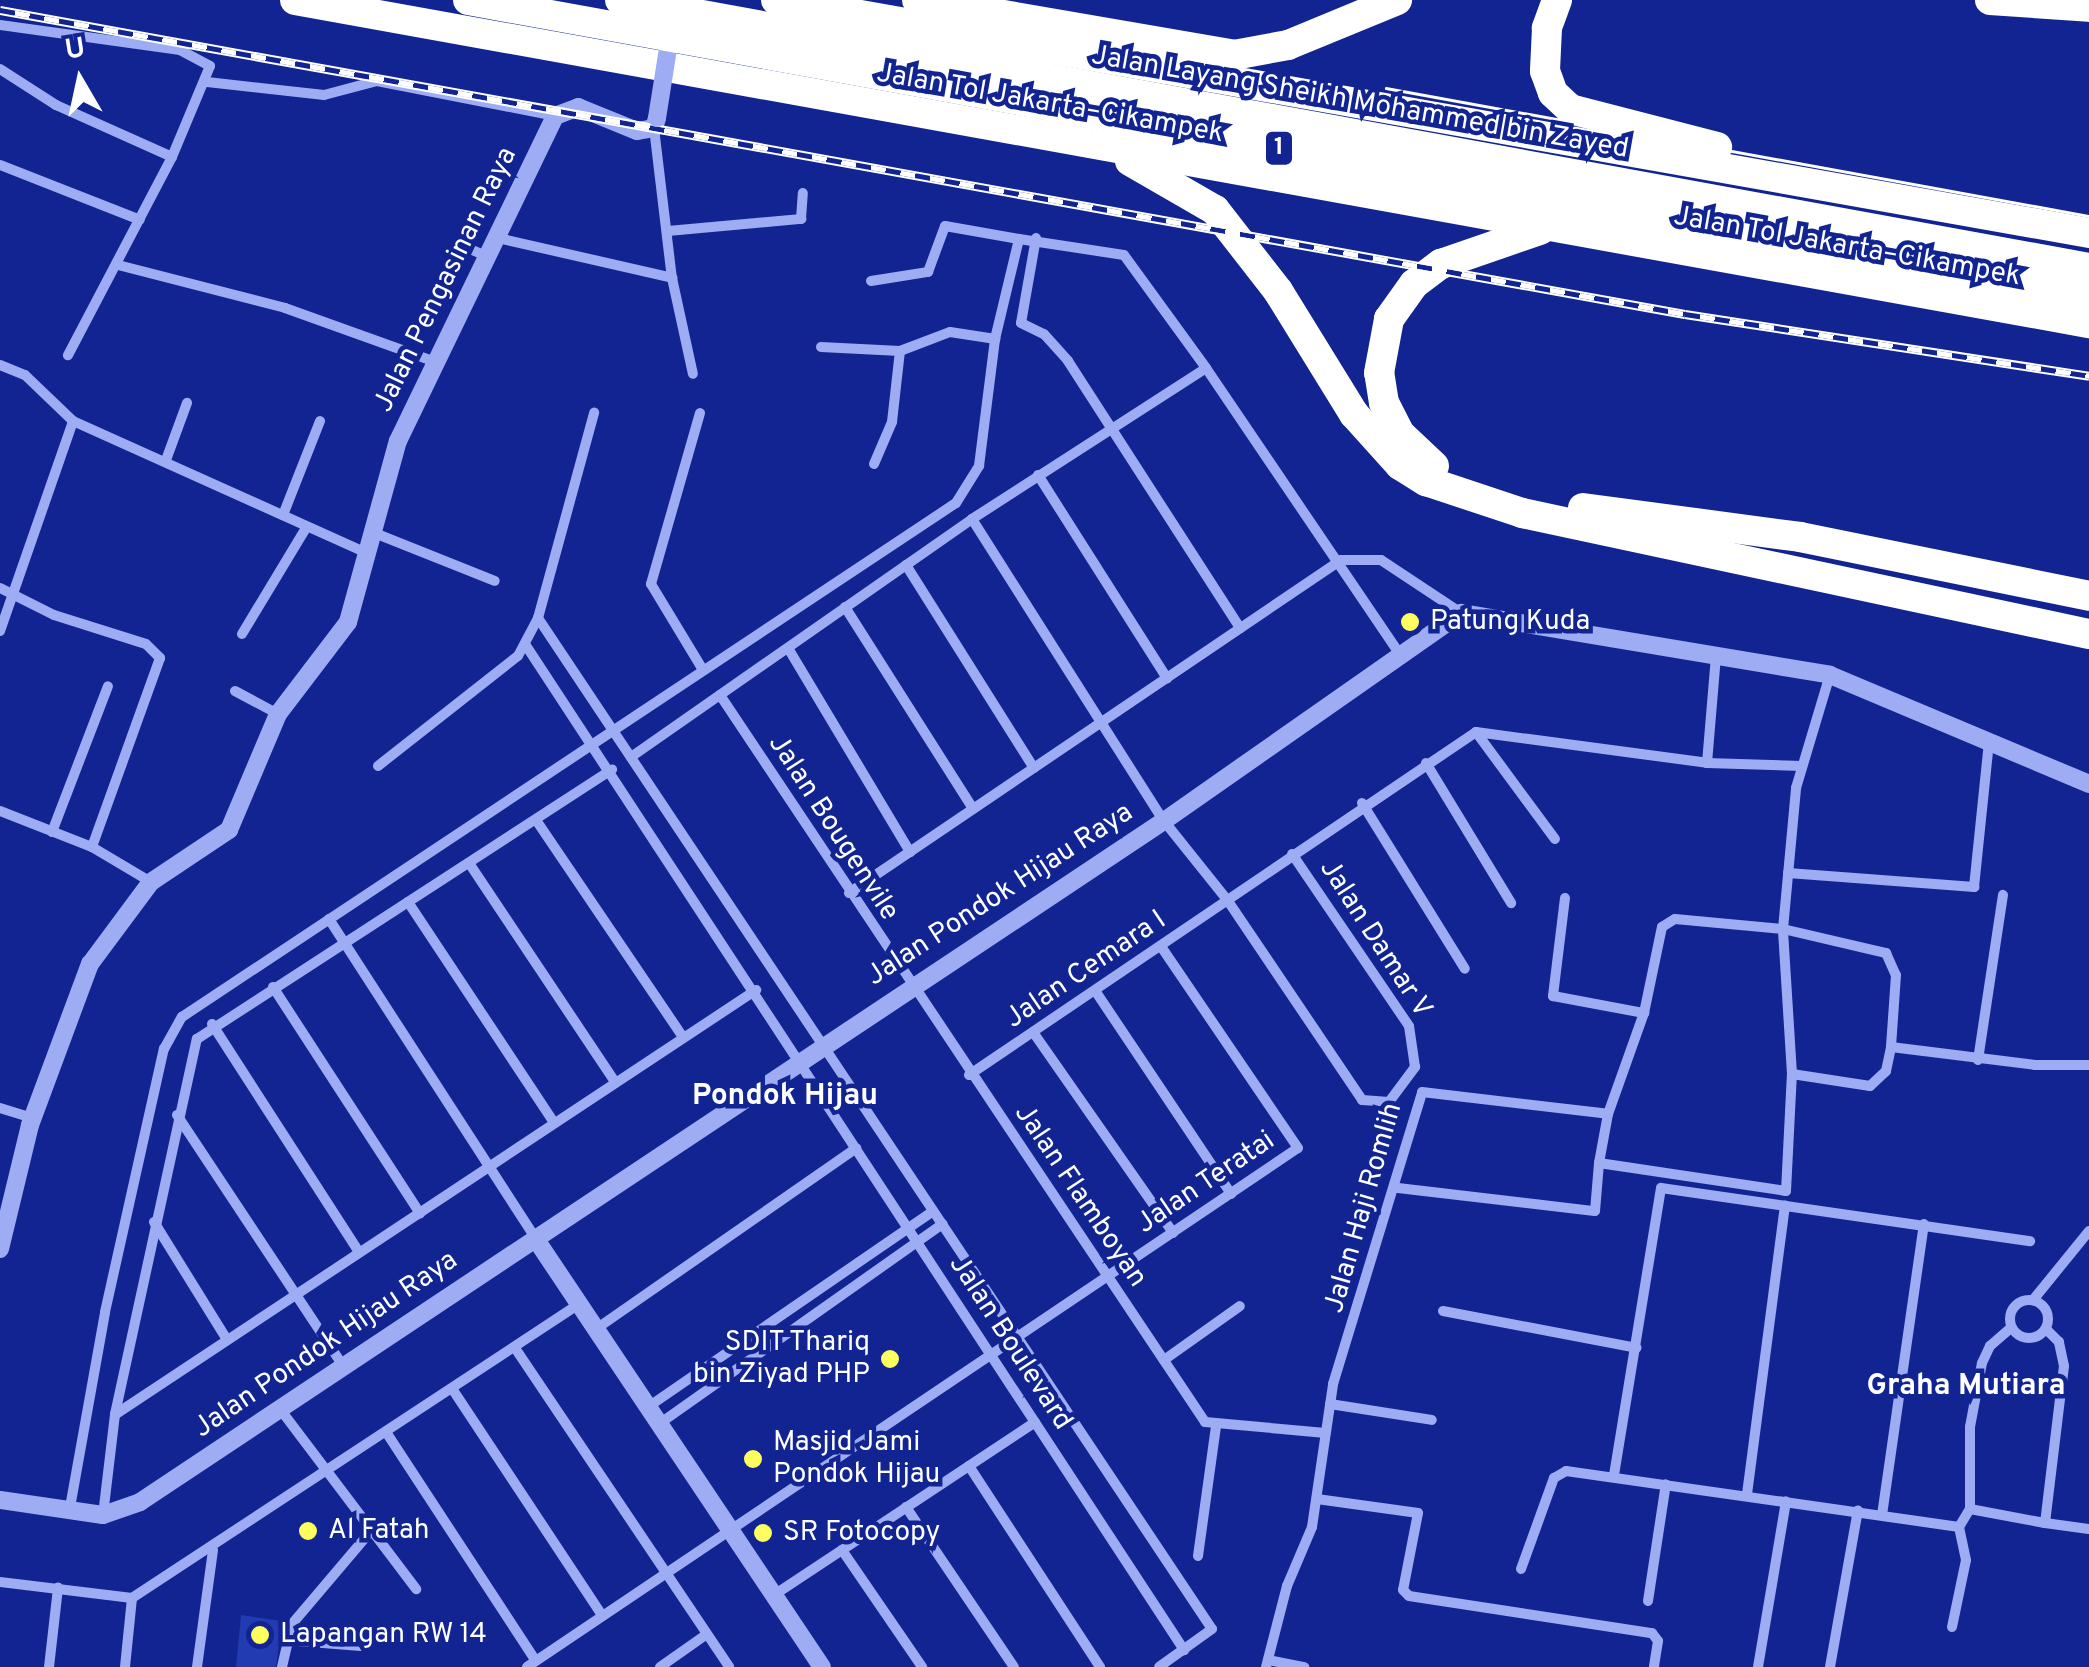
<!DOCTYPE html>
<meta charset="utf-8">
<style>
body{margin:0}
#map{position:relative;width:2089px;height:1667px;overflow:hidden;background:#112492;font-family:Overpass,sans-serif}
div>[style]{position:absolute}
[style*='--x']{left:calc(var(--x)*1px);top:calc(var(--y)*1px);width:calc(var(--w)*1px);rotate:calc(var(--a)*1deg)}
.green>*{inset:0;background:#223ab2}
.minor>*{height:10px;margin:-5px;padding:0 5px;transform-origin:5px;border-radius:5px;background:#9dacf3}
.minor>.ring{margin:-5px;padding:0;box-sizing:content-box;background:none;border:10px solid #9dacf3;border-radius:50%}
.tertiary>*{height:18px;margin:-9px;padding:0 9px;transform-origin:9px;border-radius:9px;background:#9dacf3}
.motorway>*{height:30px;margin:-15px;padding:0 15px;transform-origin:15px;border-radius:15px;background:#fff}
.tram>*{height:2.5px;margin:-1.25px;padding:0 1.25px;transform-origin:1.25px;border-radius:1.25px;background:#fff}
.rail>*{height:9px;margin-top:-4.5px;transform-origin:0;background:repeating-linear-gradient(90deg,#112492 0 15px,#fff 0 30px);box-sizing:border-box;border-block:2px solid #fff}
.tertiary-bridge>*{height:18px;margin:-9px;padding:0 9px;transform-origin:9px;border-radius:9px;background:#9dacf3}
.motorway-bridge>*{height:30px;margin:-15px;padding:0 15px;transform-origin:15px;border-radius:15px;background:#fff}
.dots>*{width:28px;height:28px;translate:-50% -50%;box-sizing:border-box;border:5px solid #112492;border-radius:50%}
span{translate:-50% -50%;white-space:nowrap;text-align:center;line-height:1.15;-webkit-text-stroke:9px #112492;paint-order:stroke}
.shield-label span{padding:2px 8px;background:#112492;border:2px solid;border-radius:8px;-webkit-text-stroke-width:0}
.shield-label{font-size:25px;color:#fff;font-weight:700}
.street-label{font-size:28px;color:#fff}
.poi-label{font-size:28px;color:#fff}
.left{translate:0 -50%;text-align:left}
.right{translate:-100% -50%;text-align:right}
.neighbourhood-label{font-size:30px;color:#fff;font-weight:700}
.north{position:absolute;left:30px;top:30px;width:100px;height:100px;-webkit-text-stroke:8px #112492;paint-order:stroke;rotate:351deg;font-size:28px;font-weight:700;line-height:40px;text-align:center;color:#fff}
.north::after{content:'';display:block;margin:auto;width:35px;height:45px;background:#fff;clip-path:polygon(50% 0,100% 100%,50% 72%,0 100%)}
</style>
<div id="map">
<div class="green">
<div style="clip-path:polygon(241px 1615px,282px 1621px,276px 1667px,236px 1667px)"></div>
</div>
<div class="minor">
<div style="--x:0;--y:25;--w:182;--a:7.9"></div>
<div style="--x:180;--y:50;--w:34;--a:28"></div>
<div style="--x:210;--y:66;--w:99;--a:112.7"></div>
<div style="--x:172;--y:157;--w:224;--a:117.7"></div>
<div style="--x:0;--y:69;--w:67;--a:32.7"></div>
<div style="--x:56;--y:105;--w:127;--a:24.1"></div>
<div style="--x:207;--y:82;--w:118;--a:6.3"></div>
<div style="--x:324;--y:95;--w:55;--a:-14.8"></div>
<div style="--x:377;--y:81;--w:181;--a:11.1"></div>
<div style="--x:654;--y:128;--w:151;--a:83.2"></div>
<div style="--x:672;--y:278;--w:98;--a:77.7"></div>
<div style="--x:0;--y:165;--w:150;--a:21.4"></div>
<div style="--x:668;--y:231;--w:134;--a:-5.2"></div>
<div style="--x:801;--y:219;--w:26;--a:-86"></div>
<div style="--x:498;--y:238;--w:179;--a:12.9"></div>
<div style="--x:1036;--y:238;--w:86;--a:100"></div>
<div style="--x:1021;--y:323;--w:25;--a:26"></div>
<div style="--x:1044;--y:334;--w:36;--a:48"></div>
<div style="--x:1068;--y:361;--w:318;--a:57.2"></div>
<div style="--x:459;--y:244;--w:30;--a:24"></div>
<div style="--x:118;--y:265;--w:172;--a:14.4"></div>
<div style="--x:285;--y:308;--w:157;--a:19.7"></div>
<div style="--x:871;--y:281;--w:58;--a:-9"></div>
<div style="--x:928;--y:272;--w:49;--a:-69.7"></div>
<div style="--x:945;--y:226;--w:75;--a:10"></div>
<div style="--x:821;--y:347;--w:79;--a:2.9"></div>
<div style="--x:900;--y:351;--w:53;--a:-20.8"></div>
<div style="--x:950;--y:332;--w:46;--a:8.8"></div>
<div style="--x:0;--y:365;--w:27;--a:22"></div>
<div style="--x:25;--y:375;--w:66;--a:43.8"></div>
<div style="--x:73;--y:421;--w:322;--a:24.2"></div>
<div style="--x:700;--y:413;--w:178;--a:106"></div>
<div style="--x:651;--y:584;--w:100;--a:58.8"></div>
<div style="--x:166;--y:460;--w:61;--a:-69.8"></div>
<div style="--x:874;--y:464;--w:46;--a:-66.8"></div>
<div style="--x:892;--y:422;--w:71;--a:-83.6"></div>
<div style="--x:1038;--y:475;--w:241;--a:57.6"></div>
<div style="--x:283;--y:515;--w:101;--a:-68.5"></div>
<div style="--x:972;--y:519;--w:358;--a:57.6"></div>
<div style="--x:1164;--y:821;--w:102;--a:51.3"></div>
<div style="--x:1228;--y:901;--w:240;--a:56"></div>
<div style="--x:1362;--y:1100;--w:27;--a:4"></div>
<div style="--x:1389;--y:1102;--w:44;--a:-53.4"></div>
<div style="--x:1415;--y:1067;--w:41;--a:-98.3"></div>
<div style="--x:1409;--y:1026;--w:208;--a:-124.2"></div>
<div style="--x:372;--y:532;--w:132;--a:21.7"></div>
<div style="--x:906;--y:565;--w:240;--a:57.8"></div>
<div style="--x:0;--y:588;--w:60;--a:26.6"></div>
<div style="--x:54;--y:615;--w:96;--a:17.5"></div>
<div style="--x:146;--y:644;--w:20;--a:45"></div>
<div style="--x:160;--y:658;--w:201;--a:109.8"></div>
<div style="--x:845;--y:607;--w:239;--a:57.6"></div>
<div style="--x:538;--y:618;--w:1215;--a:56.31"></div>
<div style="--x:1212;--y:1629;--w:65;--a:144.4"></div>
<div style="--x:0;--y:631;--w:222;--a:-70.8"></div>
<div style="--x:242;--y:634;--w:124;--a:-58.9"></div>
<div style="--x:525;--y:644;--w:1203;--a:56.77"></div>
<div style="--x:788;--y:648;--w:238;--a:59.1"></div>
<div style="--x:235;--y:691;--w:49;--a:28.1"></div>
<div style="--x:720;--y:695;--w:874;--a:56.29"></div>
<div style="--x:1205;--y:1422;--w:121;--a:5.2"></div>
<div style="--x:1476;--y:732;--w:133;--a:53.6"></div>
<div style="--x:631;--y:757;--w:416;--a:-34.9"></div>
<div style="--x:972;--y:519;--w:278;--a:-32.8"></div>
<div style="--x:1206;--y:368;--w:348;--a:55.9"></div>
<div style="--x:1426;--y:763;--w:164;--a:58.7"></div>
<div style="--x:1707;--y:763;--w:107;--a:-85.2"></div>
<div style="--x:378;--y:766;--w:178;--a:-38.2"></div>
<div style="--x:518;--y:656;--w:43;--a:-62.2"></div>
<div style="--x:538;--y:618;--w:213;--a:-74.7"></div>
<div style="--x:1362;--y:803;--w:195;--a:58.2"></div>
<div style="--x:0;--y:811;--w:99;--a:21.4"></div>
<div style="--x:92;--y:847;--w:69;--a:30.7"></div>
<div style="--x:536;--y:820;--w:262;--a:55.9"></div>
<div style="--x:52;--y:832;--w:156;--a:-69"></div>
<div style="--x:469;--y:863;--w:263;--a:56.3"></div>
<div style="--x:1788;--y:873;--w:187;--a:4.3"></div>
<div style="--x:1974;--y:887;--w:146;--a:-84.1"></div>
<div style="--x:849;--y:893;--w:594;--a:-34.09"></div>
<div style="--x:1341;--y:560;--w:40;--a:0"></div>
<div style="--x:1381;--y:560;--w:96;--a:33.5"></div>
<div style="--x:1565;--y:898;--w:99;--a:97"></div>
<div style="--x:1553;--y:996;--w:93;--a:10.6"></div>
<div style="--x:408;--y:902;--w:265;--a:56.5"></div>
<div style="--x:329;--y:919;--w:380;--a:57.1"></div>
<div style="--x:273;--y:987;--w:270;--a:57"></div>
<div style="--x:1096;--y:992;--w:243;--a:56.2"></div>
<div style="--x:212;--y:1024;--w:271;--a:57.2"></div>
<div style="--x:1033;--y:1032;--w:245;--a:55.1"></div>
<div style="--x:1978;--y:1060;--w:167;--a:-81.4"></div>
<div style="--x:1792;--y:1074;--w:79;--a:8.7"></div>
<div style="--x:1870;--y:1086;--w:22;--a:-43"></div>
<div style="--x:1886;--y:1071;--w:25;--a:-78"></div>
<div style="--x:1891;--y:1047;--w:145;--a:7.1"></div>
<div style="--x:2035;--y:1065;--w:54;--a:0"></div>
<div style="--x:969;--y:1075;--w:612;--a:-34.08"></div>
<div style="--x:1476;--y:732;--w:233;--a:7.6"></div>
<div style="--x:1707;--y:763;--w:95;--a:1.8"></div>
<div style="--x:0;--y:1108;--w:34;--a:17"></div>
<div style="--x:1608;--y:1114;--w:50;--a:100.4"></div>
<div style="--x:1599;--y:1163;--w:189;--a:8.5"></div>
<div style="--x:1786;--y:1191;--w:117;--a:-87.1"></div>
<div style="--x:1792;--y:1074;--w:145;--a:-93.6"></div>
<div style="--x:1783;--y:929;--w:106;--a:13.1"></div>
<div style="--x:1886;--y:953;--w:24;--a:66"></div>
<div style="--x:1896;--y:975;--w:72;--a:94"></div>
<div style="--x:177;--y:1115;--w:302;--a:56.5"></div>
<div style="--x:1398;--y:1188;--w:198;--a:6.7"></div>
<div style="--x:1595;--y:1211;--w:48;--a:-85.2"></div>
<div style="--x:154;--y:1222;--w:137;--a:58.2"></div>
<div class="ring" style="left:2010px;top:1300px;width:28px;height:28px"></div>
<div style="--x:2033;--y:1300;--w:89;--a:-50.9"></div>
<div style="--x:1443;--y:1311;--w:197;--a:10.8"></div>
<div style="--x:596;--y:1329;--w:317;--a:-34.8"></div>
<div style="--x:515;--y:1348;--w:384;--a:56.1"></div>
<div style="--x:1164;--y:1360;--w:93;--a:-35.4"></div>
<div style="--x:453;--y:1390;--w:270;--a:56.5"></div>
<div style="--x:1330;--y:1404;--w:103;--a:8.9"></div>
<div style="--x:648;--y:1407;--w:346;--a:-34.5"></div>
<div style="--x:280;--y:1409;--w:226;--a:52.9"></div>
<div style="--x:116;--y:1414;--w:768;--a:-33.52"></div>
<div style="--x:659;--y:1424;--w:347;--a:-35.2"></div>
<div style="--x:388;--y:1435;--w:270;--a:56.8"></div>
<div style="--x:969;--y:1466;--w:240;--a:56.9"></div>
<div style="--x:1614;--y:1475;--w:291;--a:-80.7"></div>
<div style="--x:1661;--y:1188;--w:373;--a:8.2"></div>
<div style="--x:1747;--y:1494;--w:291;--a:-82.5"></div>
<div style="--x:1317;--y:1499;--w:102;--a:7.9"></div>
<div style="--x:1418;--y:1513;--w:78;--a:101"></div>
<div style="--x:1403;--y:1590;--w:8;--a:45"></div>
<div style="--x:1409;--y:1596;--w:246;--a:8.7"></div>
<div style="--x:1652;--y:1633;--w:10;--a:53"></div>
<div style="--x:1658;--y:1641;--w:26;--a:99"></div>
<div style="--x:906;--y:1507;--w:193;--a:56"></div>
<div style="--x:1970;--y:1509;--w:76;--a:10.6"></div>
<div style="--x:2045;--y:1523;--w:158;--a:-83.1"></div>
<div style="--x:2064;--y:1366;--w:25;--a:-102"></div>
<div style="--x:2059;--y:1342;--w:18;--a:-135"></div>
<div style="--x:69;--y:1513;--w:204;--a:-79.8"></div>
<div style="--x:105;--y:1312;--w:270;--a:-77.4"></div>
<div style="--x:164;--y:1049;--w:37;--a:-61"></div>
<div style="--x:182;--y:1017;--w:929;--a:-33.59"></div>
<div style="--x:956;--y:503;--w:44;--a:-58.1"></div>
<div style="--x:979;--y:466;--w:128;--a:-82.8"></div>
<div style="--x:995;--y:339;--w:103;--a:-76.5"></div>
<div style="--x:1019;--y:239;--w:106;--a:8.7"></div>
<div style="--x:1124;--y:255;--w:140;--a:54"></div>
<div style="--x:103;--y:1515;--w:102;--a:-83.2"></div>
<div style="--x:115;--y:1414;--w:384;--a:-77.7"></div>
<div style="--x:197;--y:1039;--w:495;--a:-33"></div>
<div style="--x:1882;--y:1515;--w:294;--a:-81.8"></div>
<div style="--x:2045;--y:1523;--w:44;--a:7.8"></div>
<div style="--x:842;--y:1550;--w:142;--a:55.6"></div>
<div style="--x:1198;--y:1556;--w:130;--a:-82.1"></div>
<div style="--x:1521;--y:1569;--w:97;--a:-70.1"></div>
<div style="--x:1554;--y:1478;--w:14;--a:-30"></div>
<div style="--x:1566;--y:1471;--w:397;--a:8.1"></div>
<div style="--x:1959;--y:1527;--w:21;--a:-59"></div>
<div style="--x:1970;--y:1509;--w:82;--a:-90"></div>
<div style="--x:1970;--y:1427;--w:65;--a:-79.4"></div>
<div style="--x:1982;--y:1363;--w:19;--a:-65"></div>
<div style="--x:1990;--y:1346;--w:28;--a:-41"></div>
<div style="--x:0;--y:1582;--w:133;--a:6.9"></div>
<div style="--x:132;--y:1598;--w:535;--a:-33.33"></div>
<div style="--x:774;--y:1595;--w:313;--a:-33.5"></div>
<div style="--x:1648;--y:1601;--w:118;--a:-81.3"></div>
<div style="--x:1952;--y:1627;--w:68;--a:-78.2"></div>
<div style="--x:1966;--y:1560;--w:34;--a:-102"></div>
<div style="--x:285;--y:1640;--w:76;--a:4.5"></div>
<div style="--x:1268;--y:1660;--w:37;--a:11"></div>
<div style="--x:49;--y:1667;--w:80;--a:-83.5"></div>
<div style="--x:125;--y:1667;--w:69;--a:-84.2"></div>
<div style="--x:197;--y:1667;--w:118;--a:-82.2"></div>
<div style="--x:282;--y:1667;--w:44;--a:-76.9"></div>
<div style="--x:292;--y:1624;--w:122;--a:-49.7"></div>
<div style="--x:527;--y:1667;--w:929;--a:-33.95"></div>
<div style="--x:1298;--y:1148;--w:242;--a:-124.2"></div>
<div style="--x:660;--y:1667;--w:57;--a:-35.1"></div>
<div style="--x:1266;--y:1667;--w:84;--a:-75.5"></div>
<div style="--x:1287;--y:1586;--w:64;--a:-67"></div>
<div style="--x:1312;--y:1527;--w:145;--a:-81.6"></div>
<div style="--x:1333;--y:1384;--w:305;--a:-73"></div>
<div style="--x:1422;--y:1092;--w:187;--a:6.7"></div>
<div style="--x:1608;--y:1114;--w:107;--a:-70.4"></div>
<div style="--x:1644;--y:1013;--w:88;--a:-78.2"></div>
<div style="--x:1662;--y:927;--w:15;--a:-32"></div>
<div style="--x:1675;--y:919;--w:108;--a:5.3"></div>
<div style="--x:1783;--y:929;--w:142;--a:-84.7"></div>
<div style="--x:1796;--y:788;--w:118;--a:-73.3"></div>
<div style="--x:1758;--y:1667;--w:168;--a:-80.4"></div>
<div style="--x:1830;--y:1667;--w:159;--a:-79.9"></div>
</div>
<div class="tertiary">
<div style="--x:535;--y:1238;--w:516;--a:56.22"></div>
<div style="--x:0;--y:1249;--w:128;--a:-76.4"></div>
<div style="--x:30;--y:1125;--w:172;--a:-69.6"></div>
<div style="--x:90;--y:964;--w:102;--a:-53.4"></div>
<div style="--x:151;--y:882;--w:94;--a:-33.7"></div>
<div style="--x:229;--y:830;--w:126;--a:-67.1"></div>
<div style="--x:278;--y:714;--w:116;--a:-52.7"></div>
<div style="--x:348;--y:622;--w:188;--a:-74.6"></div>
<div style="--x:398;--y:441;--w:361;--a:-64.2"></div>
<div style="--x:555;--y:116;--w:25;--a:-21"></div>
<div style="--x:578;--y:107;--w:64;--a:22.1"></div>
<div style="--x:637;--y:131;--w:17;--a:-10"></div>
<div style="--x:654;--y:128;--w:10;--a:-73"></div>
<div style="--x:0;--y:1500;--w:104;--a:8.3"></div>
<div style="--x:103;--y:1515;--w:39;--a:-19"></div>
<div style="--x:140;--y:1502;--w:1230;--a:-33.63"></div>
<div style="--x:1164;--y:821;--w:363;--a:-35"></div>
<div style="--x:1461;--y:613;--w:374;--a:9.5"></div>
<div style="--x:1830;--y:675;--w:281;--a:22.8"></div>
</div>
<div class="motorway">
<div style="--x:295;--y:0;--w:1823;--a:10.21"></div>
<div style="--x:776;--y:0;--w:1334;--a:10.06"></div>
<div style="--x:917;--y:0;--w:322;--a:9.8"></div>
<div style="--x:1234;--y:55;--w:55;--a:-10.5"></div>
<div style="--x:1288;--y:45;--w:118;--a:-22.4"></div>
<div style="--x:1557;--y:0;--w:30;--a:110"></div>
<div style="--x:1547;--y:28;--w:43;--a:92.7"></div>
<div style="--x:1545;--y:71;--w:23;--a:70"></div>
<div style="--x:1553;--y:93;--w:23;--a:43"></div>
<div style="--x:1570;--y:109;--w:152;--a:14.5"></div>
<div style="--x:1990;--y:0;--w:99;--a:4"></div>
<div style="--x:1130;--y:161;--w:98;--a:30"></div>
<div style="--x:1215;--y:210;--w:103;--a:52.1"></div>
<div style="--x:1278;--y:291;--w:145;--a:58.3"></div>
<div style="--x:1354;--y:414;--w:69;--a:48"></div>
<div style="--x:1400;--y:465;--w:31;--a:32"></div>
<div style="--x:1426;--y:481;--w:101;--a:18.4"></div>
<div style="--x:1522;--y:513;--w:580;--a:12.05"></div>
<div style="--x:1434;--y:466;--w:47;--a:-136.7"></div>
<div style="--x:1400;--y:434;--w:35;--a:-117"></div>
<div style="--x:1384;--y:403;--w:30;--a:-99"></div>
<div style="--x:1379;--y:373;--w:55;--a:-79.5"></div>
<div style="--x:1389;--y:319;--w:43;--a:-54.5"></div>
<div style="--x:1414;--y:284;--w:34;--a:-37"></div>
<div style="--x:1441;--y:264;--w:105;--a:-19"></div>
<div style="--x:1583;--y:508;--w:219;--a:7.6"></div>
<div style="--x:1800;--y:537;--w:295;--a:11.5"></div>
</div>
<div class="tram">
<div style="--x:822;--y:0;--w:1288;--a:10.42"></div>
<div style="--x:1386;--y:88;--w:715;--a:10.32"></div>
</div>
<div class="rail">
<div style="--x:0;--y:10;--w:1712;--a:10.23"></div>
<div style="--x:1685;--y:314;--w:409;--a:8.7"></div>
</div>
<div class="tertiary-bridge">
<div style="--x:657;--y:118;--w:89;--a:-81"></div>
</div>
<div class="motorway-bridge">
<div style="--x:468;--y:0;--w:1648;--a:10.31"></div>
<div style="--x:620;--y:0;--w:1493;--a:10.34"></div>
</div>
<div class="dots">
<div style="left:1410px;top:622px;background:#fffe5f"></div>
<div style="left:890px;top:1359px;background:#fffe5f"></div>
<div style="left:753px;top:1459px;background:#fffe5f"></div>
<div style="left:308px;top:1531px;background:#fffe5f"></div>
<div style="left:763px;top:1533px;background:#fffe5f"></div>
<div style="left:260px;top:1635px;background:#fffe5f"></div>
</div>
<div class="shield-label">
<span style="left:1279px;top:148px">1</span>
</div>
<div class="street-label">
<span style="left:1360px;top:103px;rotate:10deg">Jalan Layang Sheikh Mohammed bin Zayed</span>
<span style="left:1050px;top:104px;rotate:10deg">Jalan Tol Jakarta–Cikampek</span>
<span style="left:1847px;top:247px;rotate:10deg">Jalan Tol Jakarta–Cikampek</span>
<span style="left:446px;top:280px;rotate:-64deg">Jalan Pengasinan Raya</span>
<span style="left:833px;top:828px;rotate:57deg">Jalan Bougenvile</span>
<span style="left:1000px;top:895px;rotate:-33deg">Jalan Pondok Hijau Raya</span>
<span style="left:1375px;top:939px;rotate:57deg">Jalan Damar V</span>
<span style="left:1086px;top:970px;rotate:-34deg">Jalan Cemara I</span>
<span style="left:1206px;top:1183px;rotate:-34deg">Jalan Teratai</span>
<span style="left:1080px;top:1196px;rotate:56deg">Jalan Flamboyan</span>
<span style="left:1364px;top:1208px;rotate:-74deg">Jalan Haji Romlih</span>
<span style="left:1010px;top:1343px;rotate:57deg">Jalan Boulevard</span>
<span style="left:326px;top:1345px;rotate:-34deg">Jalan Pondok Hijau Raya</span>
</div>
<div class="poi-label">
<span class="left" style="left:1430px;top:622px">Patung Kuda</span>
<span class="right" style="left:870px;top:1359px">SDIT Thariq<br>bin Ziyad PHP</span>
<span class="left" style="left:773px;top:1459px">Masjid Jami<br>Pondok Hijau</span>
<span class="left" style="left:328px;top:1531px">Al Fatah</span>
<span class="left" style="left:783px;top:1533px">SR Fotocopy</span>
<span class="left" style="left:280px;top:1635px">Lapangan RW 14</span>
</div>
<div class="neighbourhood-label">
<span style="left:785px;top:1097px">Pondok Hijau</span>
<span style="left:1966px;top:1387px">Graha Mutiara</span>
</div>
<div class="north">U</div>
</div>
